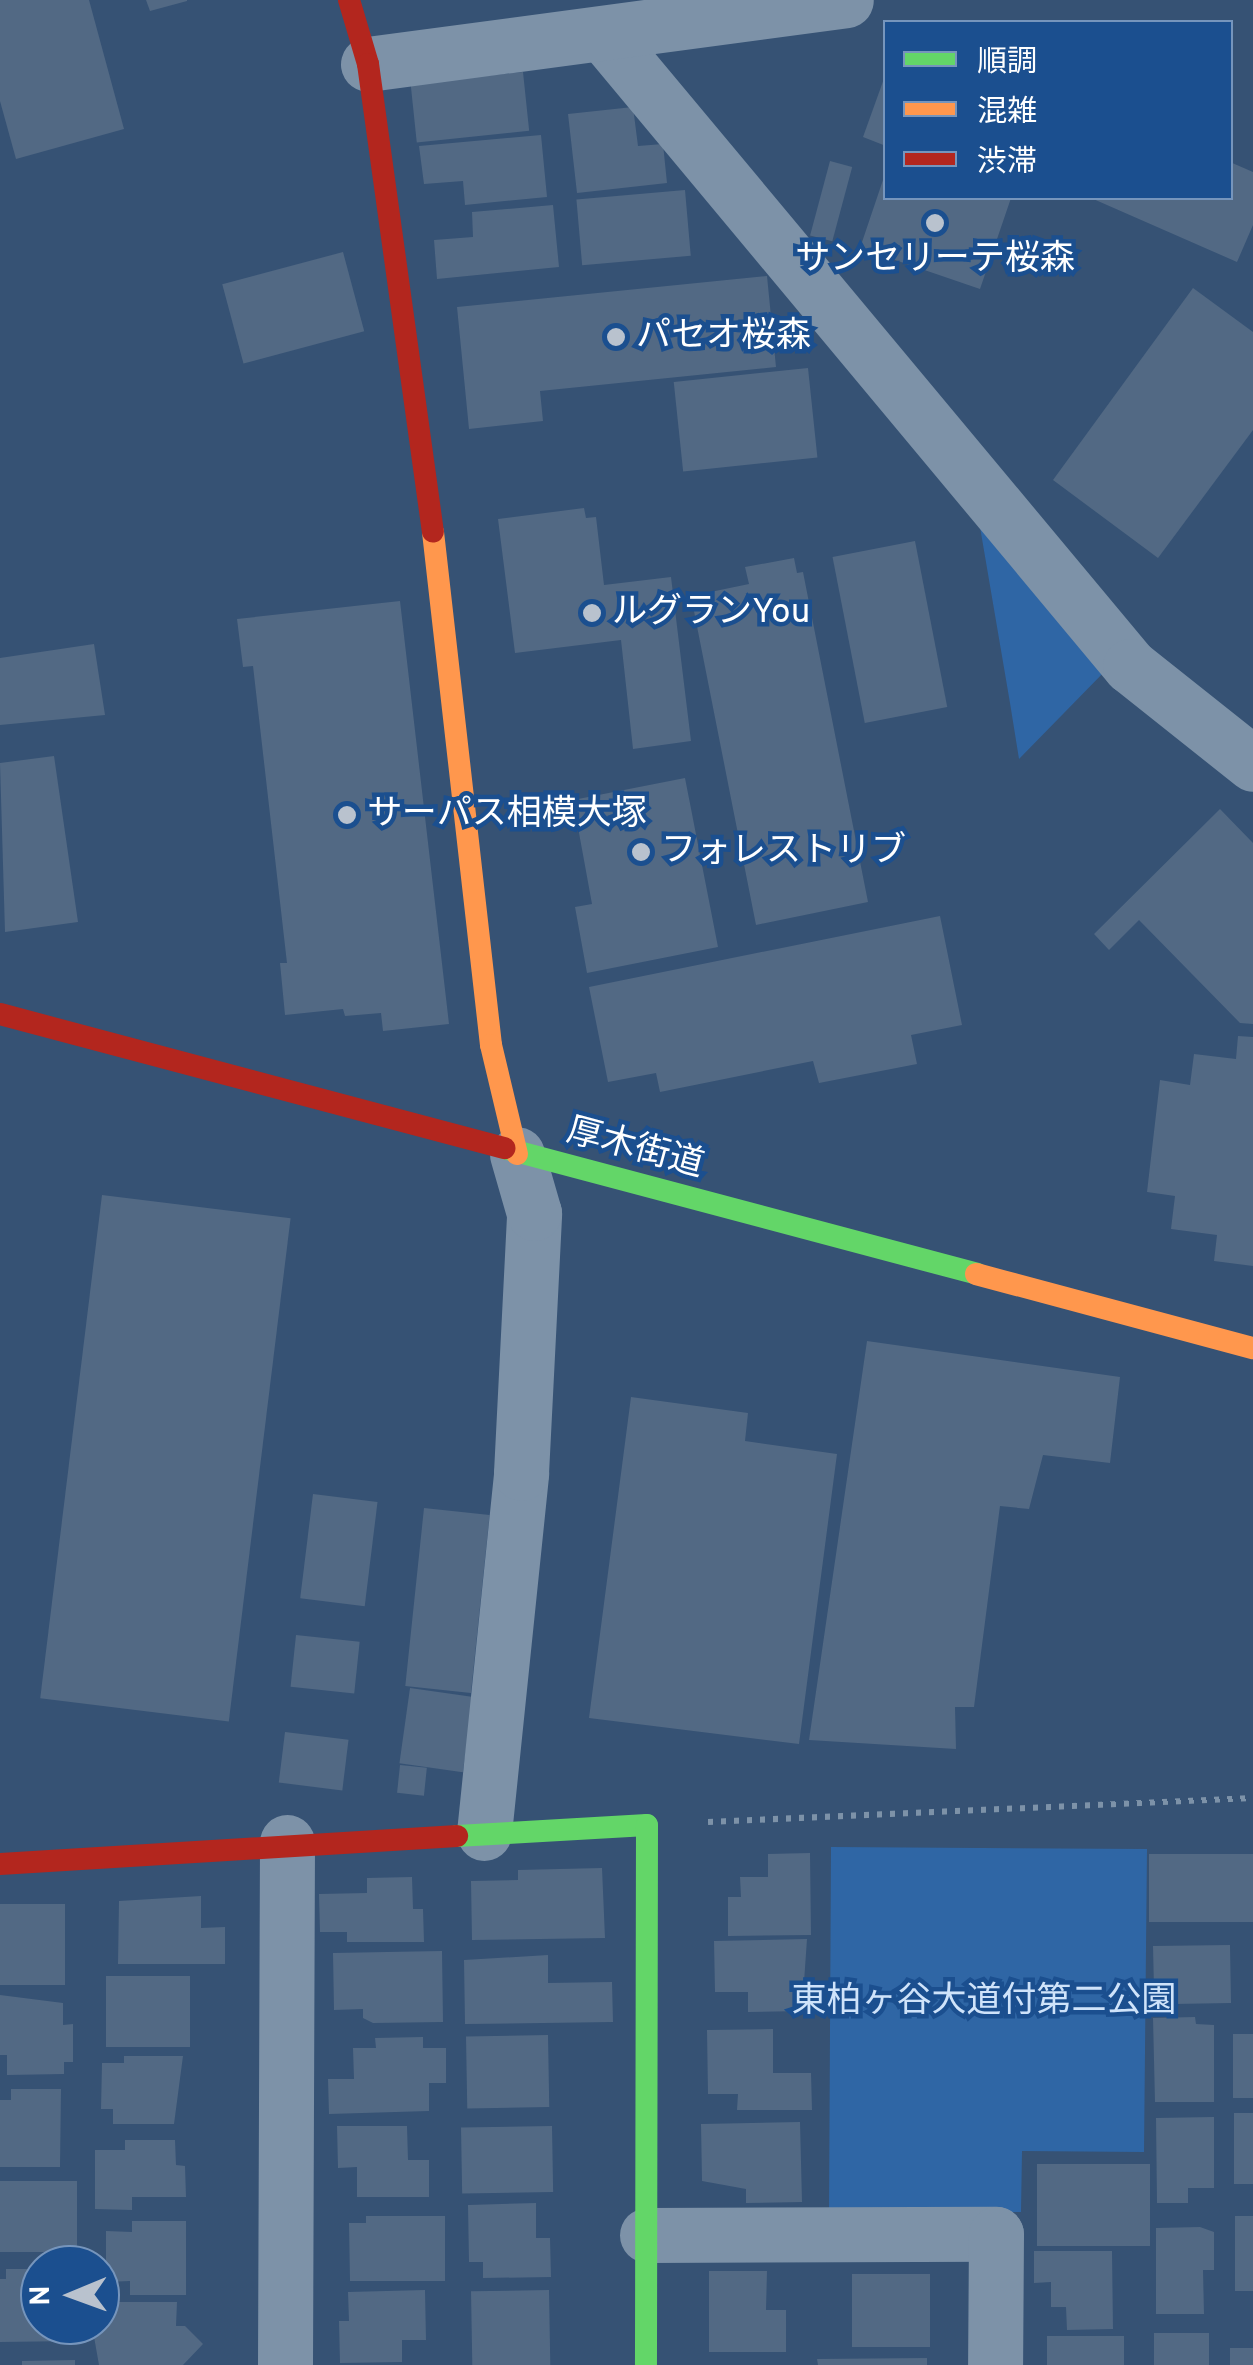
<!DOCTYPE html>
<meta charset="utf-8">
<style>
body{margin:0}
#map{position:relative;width:1253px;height:2365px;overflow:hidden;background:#365274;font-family:Overpass,"Noto Sans JP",sans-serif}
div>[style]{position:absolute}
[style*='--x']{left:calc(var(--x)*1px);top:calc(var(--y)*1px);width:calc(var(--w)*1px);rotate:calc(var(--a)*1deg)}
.green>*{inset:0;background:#2f66a5}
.building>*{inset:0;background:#526984;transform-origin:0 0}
.path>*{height:6px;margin-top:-3px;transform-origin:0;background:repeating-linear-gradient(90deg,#7d92a8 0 5px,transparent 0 13px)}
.street>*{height:55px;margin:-27.5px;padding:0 27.5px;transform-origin:27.5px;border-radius:27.5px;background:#7d92a8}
.fast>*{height:22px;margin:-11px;padding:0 11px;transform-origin:11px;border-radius:11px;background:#63d668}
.slow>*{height:22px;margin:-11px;padding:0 11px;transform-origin:11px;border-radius:11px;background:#ff974d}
.jam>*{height:22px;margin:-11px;padding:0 11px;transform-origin:11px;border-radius:11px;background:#b3261e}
.dots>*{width:28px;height:28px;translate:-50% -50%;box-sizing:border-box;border:5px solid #1b4f8f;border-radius:50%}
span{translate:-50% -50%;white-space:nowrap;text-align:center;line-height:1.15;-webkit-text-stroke:9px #1b4f8f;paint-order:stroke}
.poi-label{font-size:35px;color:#fff}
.left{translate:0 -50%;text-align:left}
.street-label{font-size:35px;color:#fff}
.park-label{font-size:35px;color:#cfe3fa}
.legend{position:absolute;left:883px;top:20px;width:350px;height:180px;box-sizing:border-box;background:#1b4f8f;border:2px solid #7695bc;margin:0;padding:12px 18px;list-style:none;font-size:30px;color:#fff}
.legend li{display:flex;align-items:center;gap:20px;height:50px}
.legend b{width:50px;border:2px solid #7695bc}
.north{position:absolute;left:20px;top:2245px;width:100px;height:100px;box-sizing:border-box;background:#1b4f8f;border:2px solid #7695bc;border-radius:50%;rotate:269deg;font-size:28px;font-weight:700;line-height:40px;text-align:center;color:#fff}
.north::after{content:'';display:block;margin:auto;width:35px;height:45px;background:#b9c2ce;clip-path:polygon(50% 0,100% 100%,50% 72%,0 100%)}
</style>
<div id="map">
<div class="green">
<div style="clip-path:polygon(980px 527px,1108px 668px,1019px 759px,1010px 703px)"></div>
<div style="clip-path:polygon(831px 1847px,1147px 1849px,1144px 2152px,1022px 2151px,1021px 2212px,829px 2212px)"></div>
</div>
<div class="building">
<div style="clip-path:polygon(0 0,89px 0,124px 129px,16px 159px,0 101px)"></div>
<div style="clip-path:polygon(146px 0,187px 0,187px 1px,150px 11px)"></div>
<div style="left:523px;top:72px;width:59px;height:113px;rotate:84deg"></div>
<div style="clip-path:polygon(886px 73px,886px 146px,863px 137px)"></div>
<div style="clip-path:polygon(633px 107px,638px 146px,663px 144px,667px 183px,577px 193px,568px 114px)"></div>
<div style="clip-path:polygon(541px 135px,547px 197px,465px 205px,463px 181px,424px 184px,419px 146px)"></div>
<div style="left:830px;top:161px;width:23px;height:77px;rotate:15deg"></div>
<div style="clip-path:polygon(1230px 162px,1253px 172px,1253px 225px,1237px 262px,1091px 198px,1230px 198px)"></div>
<div style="clip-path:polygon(885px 174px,886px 198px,1011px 198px,980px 289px,860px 248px)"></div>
<div style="left:685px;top:190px;width:66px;height:109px;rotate:85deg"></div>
<div style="clip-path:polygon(553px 205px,559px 267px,437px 279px,434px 240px,473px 237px,472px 212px)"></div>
<div style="left:343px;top:252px;width:82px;height:125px;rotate:75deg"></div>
<div style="clip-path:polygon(767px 276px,776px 367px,540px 391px,543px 421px,469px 429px,457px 307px)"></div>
<div style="clip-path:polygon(1193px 288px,1253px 332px,1253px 430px,1158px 558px,1053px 480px)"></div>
<div style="left:808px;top:368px;width:90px;height:135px;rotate:84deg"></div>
<div style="clip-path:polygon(584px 508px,586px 518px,596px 517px,604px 585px,671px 577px,691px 741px,633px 749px,621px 640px,515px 653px,498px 519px)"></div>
<div style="left:915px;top:541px;width:169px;height:84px;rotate:79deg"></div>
<div style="clip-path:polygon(794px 558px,797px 573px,803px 572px,868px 902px,756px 925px,691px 596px,749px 584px,745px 567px)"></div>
<div style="clip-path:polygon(400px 601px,449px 1024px,383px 1031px,381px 1013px,345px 1016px,343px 1009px,285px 1015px,280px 963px,287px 963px,253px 666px,243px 667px,237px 619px)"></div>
<div style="clip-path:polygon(94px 644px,105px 715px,0 725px,0 658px)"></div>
<div style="clip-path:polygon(54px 756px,78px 922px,5px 932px,0 763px)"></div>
<div style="clip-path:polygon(685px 778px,718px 947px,587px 973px,575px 907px,592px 904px,573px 800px)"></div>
<div style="clip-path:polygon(1220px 809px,1253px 843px,1253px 1024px,1240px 1023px,1139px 920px,1109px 950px,1094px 934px)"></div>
<div style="clip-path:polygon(940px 916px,962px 1025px,911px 1035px,917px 1064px,819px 1083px,813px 1061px,660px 1092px,656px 1073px,608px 1082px,589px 987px)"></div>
<div style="clip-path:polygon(1238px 1036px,1253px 1037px,1253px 1266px,1214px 1261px,1217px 1235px,1171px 1229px,1175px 1196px,1147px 1192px,1160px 1080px,1190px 1085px,1194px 1054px,1236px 1059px)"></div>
<div style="left:102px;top:1195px;width:190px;height:507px;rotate:7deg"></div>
<div style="clip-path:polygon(867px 1341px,1120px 1377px,1110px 1463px,1043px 1455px,1029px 1509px,1000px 1506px,974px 1707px,955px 1707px,956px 1749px,809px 1740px)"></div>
<div style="clip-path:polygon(631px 1397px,748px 1413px,745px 1441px,837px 1454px,799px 1744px,589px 1718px)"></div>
<div style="left:313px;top:1494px;width:65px;height:105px;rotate:7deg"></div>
<div style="left:424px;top:1508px;width:66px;height:179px;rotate:6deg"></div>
<div style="left:296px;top:1635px;width:64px;height:52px;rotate:6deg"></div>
<div style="left:410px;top:1688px;width:64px;height:76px;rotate:8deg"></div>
<div style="left:285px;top:1732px;width:64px;height:51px;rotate:7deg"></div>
<div style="left:400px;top:1765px;width:27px;height:28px;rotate:6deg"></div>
<div style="clip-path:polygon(810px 1853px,811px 1935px,728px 1936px,728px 1897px,741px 1897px,740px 1877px,768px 1877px,768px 1854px)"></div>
<div style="left:1149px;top:1854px;width:104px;height:68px"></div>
<div style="clip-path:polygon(602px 1868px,605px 1938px,472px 1940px,471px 1881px,518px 1880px,518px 1870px)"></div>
<div style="clip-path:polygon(412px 1877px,413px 1909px,423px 1909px,424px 1942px,347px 1942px,347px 1932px,320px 1932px,319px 1894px,367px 1893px,367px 1878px)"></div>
<div style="clip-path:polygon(201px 1896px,201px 1928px,225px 1927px,225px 1964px,118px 1964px,119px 1901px)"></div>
<div style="left:65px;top:1904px;width:81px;height:65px;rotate:90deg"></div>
<div style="clip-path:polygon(807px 1939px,802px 2011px,748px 2012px,748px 1992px,715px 1992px,714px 1941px)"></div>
<div style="clip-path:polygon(1230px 1945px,1231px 2003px,1173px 2004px,1173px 1990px,1154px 1990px,1153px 1946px)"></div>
<div style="clip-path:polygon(442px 1951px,443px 2022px,373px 2023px,363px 2018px,363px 2009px,334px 2010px,333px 1953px)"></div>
<div style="clip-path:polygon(548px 1955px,548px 1983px,612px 1982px,613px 2022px,465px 2024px,464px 1960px)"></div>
<div style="left:106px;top:1976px;width:84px;height:71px"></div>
<div style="clip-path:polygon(0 1995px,63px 2003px,63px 2025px,73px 2024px,73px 2062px,64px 2062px,64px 2074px,7px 2075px,7px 2055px,0 2055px)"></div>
<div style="clip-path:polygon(1195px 2017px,1196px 2024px,1214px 2025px,1214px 2102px,1155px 2102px,1153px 2018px)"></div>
<div style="clip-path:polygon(773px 2029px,773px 2073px,811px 2073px,812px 2110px,737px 2110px,738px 2094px,708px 2094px,707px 2030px)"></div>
<div style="left:1233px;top:2034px;width:20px;height:64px"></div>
<div style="left:548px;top:2035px;width:72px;height:82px;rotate:89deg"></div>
<div style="clip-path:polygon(423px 2037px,423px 2048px,446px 2048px,446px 2083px,429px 2083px,429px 2111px,329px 2114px,328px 2079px,354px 2079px,353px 2048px,376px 2048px,375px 2038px)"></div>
<div style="clip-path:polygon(124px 2056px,183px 2056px,174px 2124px,113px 2124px,113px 2109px,101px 2109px,102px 2063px,124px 2063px)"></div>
<div style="clip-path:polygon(11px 2089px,61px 2089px,60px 2167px,0 2167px,0 2100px,11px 2100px)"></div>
<div style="left:1234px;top:2113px;width:19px;height:71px"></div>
<div style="clip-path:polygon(1214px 2117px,1214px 2188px,1188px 2188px,1188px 2203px,1157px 2203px,1156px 2118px)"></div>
<div style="clip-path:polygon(800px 2122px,802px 2202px,746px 2203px,746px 2189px,702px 2181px,701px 2124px)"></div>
<div style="clip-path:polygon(337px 2126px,407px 2126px,408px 2160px,429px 2160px,429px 2197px,357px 2197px,357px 2167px,338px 2168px)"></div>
<div style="left:552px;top:2126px;width:66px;height:91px;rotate:89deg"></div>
<div style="clip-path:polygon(125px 2140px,175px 2140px,176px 2165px,185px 2166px,186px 2197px,132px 2197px,132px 2210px,95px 2209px,95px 2150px,125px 2150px)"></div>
<div style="left:1150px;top:2164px;width:82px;height:113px;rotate:90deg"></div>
<div style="left:0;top:2181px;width:77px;height:71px"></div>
<div style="clip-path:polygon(536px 2203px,536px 2238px,550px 2238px,551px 2277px,483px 2278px,483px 2262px,469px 2262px,468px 2205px)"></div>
<div style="clip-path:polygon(366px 2216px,445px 2216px,445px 2281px,350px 2281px,349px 2223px,366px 2223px)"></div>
<div style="left:1235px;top:2216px;width:18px;height:75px"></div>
<div style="clip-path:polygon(132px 2221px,186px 2221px,186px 2295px,130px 2295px,130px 2281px,106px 2282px,106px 2231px,132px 2232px)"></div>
<div style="clip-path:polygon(1200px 2227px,1214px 2232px,1214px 2270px,1203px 2270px,1204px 2314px,1156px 2314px,1156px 2228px)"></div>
<div style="clip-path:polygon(1034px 2251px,1112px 2251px,1113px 2329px,1067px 2330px,1066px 2307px,1051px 2307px,1051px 2282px,1034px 2283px)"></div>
<div style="clip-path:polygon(6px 2269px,40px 2269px,40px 2325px,75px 2325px,75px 2341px,0 2342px,0 2279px,6px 2279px)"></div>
<div style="clip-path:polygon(709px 2271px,767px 2271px,766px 2310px,786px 2310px,786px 2352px,709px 2352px)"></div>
<div style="left:852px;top:2274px;width:78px;height:73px"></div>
<div style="clip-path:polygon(425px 2290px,426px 2340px,402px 2340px,402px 2362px,340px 2363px,339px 2321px,349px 2321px,348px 2292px)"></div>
<div style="left:549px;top:2290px;width:75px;height:78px;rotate:89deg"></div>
<div style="clip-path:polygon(100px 2302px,177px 2302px,176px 2326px,185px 2326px,203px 2344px,183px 2365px,99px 2365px,93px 2331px,100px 2325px)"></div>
<div style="left:1154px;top:2333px;width:55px;height:32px"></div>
<div style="left:1124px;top:2336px;width:29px;height:77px;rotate:90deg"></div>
<div style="left:1230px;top:2348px;width:23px;height:17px"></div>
<div style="clip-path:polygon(927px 2358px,927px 2365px,818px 2365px,817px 2359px)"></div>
<div style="clip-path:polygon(75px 2360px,75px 2365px,22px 2365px,22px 2361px)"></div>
</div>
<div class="path">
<div style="--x:708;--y:1822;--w:546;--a:-2.52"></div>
</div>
<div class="street">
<div style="--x:603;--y:34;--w:823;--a:50.18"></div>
<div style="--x:1130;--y:666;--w:157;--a:38.5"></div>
<div style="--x:368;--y:64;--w:482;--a:-7.6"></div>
<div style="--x:484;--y:1833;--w:362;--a:-84.1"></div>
<div style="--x:521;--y:1473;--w:260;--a:-87.1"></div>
<div style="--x:534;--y:1213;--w:61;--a:-106.1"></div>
<div style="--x:647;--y:2235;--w:349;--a:-0.2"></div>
<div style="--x:996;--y:2234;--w:131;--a:90.4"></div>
<div style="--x:285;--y:2365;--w:523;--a:-89.78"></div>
</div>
<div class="fast">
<div style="--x:504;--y:1148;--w:489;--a:14.9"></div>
<div style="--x:457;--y:1836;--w:190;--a:-3.3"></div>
<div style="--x:647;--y:1825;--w:540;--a:90.11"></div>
</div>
<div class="slow">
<div style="--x:433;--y:532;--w:516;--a:83.55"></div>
<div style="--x:491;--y:1045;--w:112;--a:76.6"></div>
<div style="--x:976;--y:1274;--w:287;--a:15"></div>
</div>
<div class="jam">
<div style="--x:349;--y:0;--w:67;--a:73.5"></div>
<div style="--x:368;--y:64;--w:472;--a:82.1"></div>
<div style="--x:0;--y:1014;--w:522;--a:14.89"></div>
<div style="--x:0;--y:1864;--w:458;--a:-3.5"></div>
</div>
<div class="dots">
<div style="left:935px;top:223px;background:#b9c2ce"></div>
<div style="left:616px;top:337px;background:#b9c2ce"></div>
<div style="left:592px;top:613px;background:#b9c2ce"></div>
<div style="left:347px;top:815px;background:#b9c2ce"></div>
<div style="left:641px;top:852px;background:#b9c2ce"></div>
</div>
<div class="poi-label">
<span style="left:935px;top:260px">サンセリーテ桜森</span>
<span class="left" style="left:636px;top:337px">パセオ桜森</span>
<span class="left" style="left:612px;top:613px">ルグランYou</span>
<span class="left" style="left:367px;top:815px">サーパス相模大塚</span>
<span class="left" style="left:661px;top:852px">フォレストリブ</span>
</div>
<div class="street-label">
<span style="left:635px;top:1149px;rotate:15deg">厚木街道</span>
</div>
<div class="park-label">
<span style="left:984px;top:2002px">東柏ヶ谷大道付第二公園</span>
</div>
<ul class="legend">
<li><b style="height:12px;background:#63d668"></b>順調</li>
<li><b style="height:12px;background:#ff974d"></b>混雑</li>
<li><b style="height:12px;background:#b3261e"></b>渋滞</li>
</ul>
<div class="north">N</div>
</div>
